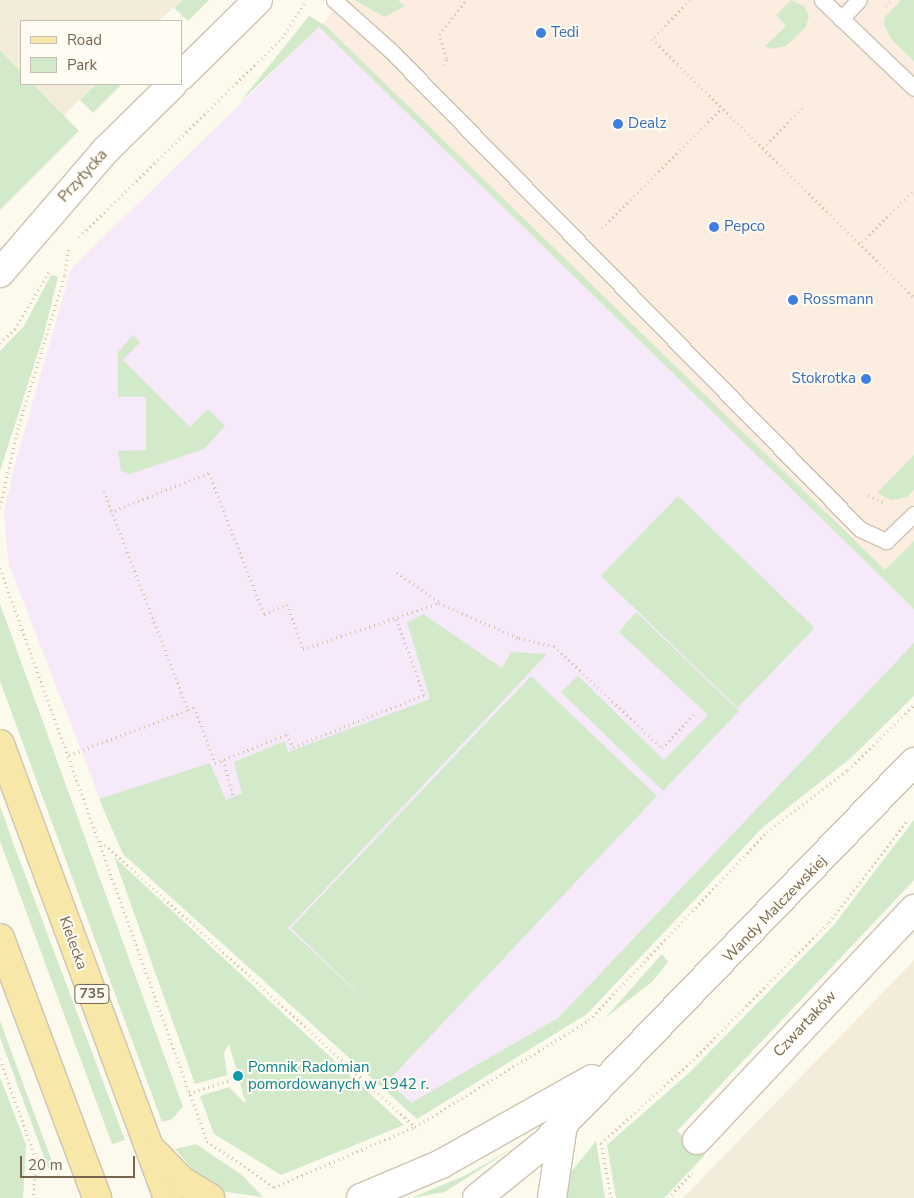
<!DOCTYPE html>
<meta charset="utf-8">
<style>
body{margin:0}
#map{position:relative;width:914px;height:1198px;overflow:hidden;background:#fcf9ed;font-family:"Nunito Sans",sans-serif}
div>[style]{position:absolute}
[style*='--x']{left:calc(var(--x)*1px);top:calc(var(--y)*1px);width:calc(var(--w)*1px);rotate:calc(var(--a)*1deg)}
.residential>*{inset:0;background:#f4ecdb}
.commercial>*{inset:0;background:#fcede1}
.education>*{inset:0;background:#f6e9f9}
.green>*{inset:0;background:#d2eaca;transform-origin:0 0}
.path>*{height:3px;margin-top:-1.5px;transform-origin:0;background:repeating-linear-gradient(90deg,#d6c1a7 0 1px,transparent 0 5px)}
.roads{filter:drop-shadow(1px 0 #cfc3b1) drop-shadow(-1px 0 #cfc3b1) drop-shadow(0 1px #cfc3b1) drop-shadow(0 -1px #cfc3b1)}
.service>*{height:15px;margin:-7.5px;padding:0 7.5px;transform-origin:7.5px;border-radius:7.5px;background:#fff}
.minor>*{height:28px;margin:-14px;padding:0 14px;transform-origin:14px;border-radius:14px;background:#fff}
.secondary>*{height:28px;margin:-14px;padding:0 14px;transform-origin:14px;border-radius:14px;background:#fff}
.primary>*{height:28px;margin:-14px;padding:0 14px;transform-origin:14px;border-radius:14px;background:#f7e7a9}
.dots>*{width:14px;height:14px;translate:-50% -50%;box-sizing:border-box;border:2px solid #fefcf3;border-radius:50%}
span{translate:-50% -50%;white-space:nowrap;text-align:center;line-height:1.15;-webkit-text-stroke:4px #fefcf3;paint-order:stroke}
.shield-label span{padding:1px 4px;background:#fefcf3;border:1px solid;border-radius:4px;-webkit-text-stroke-width:0}
.shield-label{font-size:14px;color:#78644f;font-weight:700}
.shop-label{font-size:15px;color:#366cbe}
.left{translate:0 -50%;text-align:left}
.right{translate:-100% -50%;text-align:right}
.street-label{font-size:15px;color:#78644f}
.culture-label{font-size:15px;color:#0d838f}
.legend{position:absolute;left:20px;top:20px;width:162px;height:65px;box-sizing:border-box;background:#fefcf3;border:1px solid #c8bfb1;margin:0;padding:6px 9px;list-style:none;font-size:15px;color:#78644f}
.legend li{display:flex;align-items:center;gap:10px;height:25px}
.legend b{width:25px;border:1px solid #c8bfb1}
.scale{position:absolute;left:20px;top:1156px;width:115px;height:22px;box-sizing:border-box;border:2px solid #78644f;border-top:0;padding-left:6px;font-size:15px;line-height:18px;white-space:nowrap;color:#78644f;-webkit-text-stroke:4px #fefcf3;paint-order:stroke}
</style>
<div id="map">
<div class="residential">
<div style="clip-path:polygon(0 0,181px 0,159px 21px,21px 21px,21px 72px,0 50px)"></div>
<div style="clip-path:polygon(33px 84px,96px 84px,64px 115px)"></div>
<div style="clip-path:polygon(914px 960px,914px 1198px,683px 1198px,896px 979px)"></div>
</div>
<div class="commercial">
<div style="clip-path:polygon(343px 0,914px 0,914px 609px,319px 27px)"></div>
</div>
<div class="education">
<div style="clip-path:polygon(319px 27px,914px 609px,914px 644px,558px 1018px,411px 1104px,113px 832px,9px 565px,6px 536px,4px 512px,15px 464px,71px 269px)"></div>
</div>
<div class="green">
<div style="clip-path:polygon(182px 0,209px 0,188px 21px,174px 8px)"></div>
<div style="clip-path:polygon(354px 0,398px 0,405px 6px,385px 17px)"></div>
<div style="clip-path:polygon(791px 0,804px 6px,809px 16px,806px 27px,786px 46px,770px 49px,765px 46px,786px 26px,776px 15px)"></div>
<div style="clip-path:polygon(901px 0,914px 0,914px 61px,892px 40px,884px 25px,885px 17px)"></div>
<div style="clip-path:polygon(309px 16px,326px 26px,885px 570px,914px 541px,914px 609px,319px 27px,240px 102px)"></div>
<div style="clip-path:polygon(0 50px,21px 72px,21px 84px,33px 84px,79px 131px,0 210px)"></div>
<div style="clip-path:polygon(96px 84px,122px 84px,93px 113px,80px 100px)"></div>
<div style="clip-path:polygon(51px 275px,58px 277px,44px 334px,0 471px,0 351px,24px 326px)"></div>
<div style="clip-path:polygon(133px 335px,140px 342px,123px 360px,190px 427px,208px 409px,225px 426px,204px 449px,130px 474px,121px 471px,118px 451px,146px 450px,146px 397px,118px 397px,118px 352px)"></div>
<div style="clip-path:polygon(914px 455px,914px 490px,907px 497px,892px 500px,877px 493px)"></div>
<div style="left:678px;top:496px;width:190px;height:111px;rotate:44deg"></div>
<div style="clip-path:polygon(0 604px,183px 1107px,172px 1119px,162px 1122px,0 681px)"></div>
<div style="clip-path:polygon(636px 612px,739px 711px,663px 791px,561px 692px,578px 676px,664px 760px,708px 715px,619px 632px)"></div>
<div style="clip-path:polygon(423px 614px,502px 668px,511px 652px,547px 654px,288px 928px,381px 1015px,291px 928px,531px 676px,657px 796px,388px 1081px,411px 1103px,558px 1018px,914px 643px,914px 696px,852px 757px,762px 828px,587px 1014px,417px 1119px,123px 854px,99px 799px,210px 763px,226px 800px,242px 793px,234px 762px,285px 741px,288px 752px,430px 699px,407px 622px)"></div>
<div style="clip-path:polygon(0 806px,12px 840px,125px 1140px,112px 1144px,0 841px)"></div>
<div style="clip-path:polygon(914px 820px,914px 880px,677px 1131px,705px 1155px,664px 1198px,616px 1198px,607px 1145px,690px 1072px,833px 926px)"></div>
<div style="clip-path:polygon(114px 857px,404px 1125px,281px 1175px,214px 1134px,200px 1096px,229px 1087px,246px 1104px,229px 1044px,224px 1053px,227px 1075px,195px 1084px)"></div>
<div style="clip-path:polygon(662px 954px,668px 962px,652px 982px,605px 1018px)"></div>
<div style="clip-path:polygon(0 1021px,54px 1167px,48px 1168px,0 1037px)"></div>
<div style="clip-path:polygon(0 1077px,26px 1145px,23px 1198px,0 1198px)"></div>
<div style="clip-path:polygon(596px 1141px,605px 1198px,564px 1198px,568px 1176px)"></div>
<div style="clip-path:polygon(196px 1144px,242px 1175px,263px 1197px,227px 1192px,204px 1182px,175px 1149px)"></div>
<div style="clip-path:polygon(513px 1148px,445px 1192px,411px 1198px,464px 1176px)"></div>
</div>
<div class="path">
<div style="--x:690;--y:0;--w:54;--a:134.3"></div>
<div style="--x:652;--y:39;--w:368;--a:44.6"></div>
<div style="--x:886;--y:6;--w:8;--a:-45"></div>
<div style="--x:444;--y:65;--w:8;--a:-67"></div>
<div style="--x:447;--y:58;--w:25;--a:-108"></div>
<div style="--x:439;--y:34;--w:43;--a:-51.5"></div>
<div style="--x:763;--y:148;--w:57;--a:-45.7"></div>
<div style="--x:602;--y:228;--w:170;--a:-45"></div>
<div style="--x:79;--y:237;--w:284;--a:-44.4"></div>
<div style="--x:282;--y:38;--w:44;--a:-57"></div>
<div style="--x:862;--y:242;--w:74;--a:-45"></div>
<div style="--x:0;--y:343;--w:21;--a:-43"></div>
<div style="--x:15;--y:329;--w:66;--a:-59.2"></div>
<div style="--x:104;--y:491;--w:235;--a:69"></div>
<div style="--x:188;--y:710;--w:7;--a:-27"></div>
<div style="--x:194;--y:707;--w:60;--a:69.4"></div>
<div style="--x:215;--y:763;--w:78;--a:-21.9"></div>
<div style="--x:287;--y:734;--w:14;--a:65"></div>
<div style="--x:293;--y:747;--w:141;--a:-21.7"></div>
<div style="--x:424;--y:695;--w:82;--a:-110"></div>
<div style="--x:868;--y:495;--w:19;--a:25"></div>
<div style="--x:0;--y:507;--w:84;--a:-77"></div>
<div style="--x:19;--y:425;--w:157;--a:-73"></div>
<div style="--x:65;--y:275;--w:26;--a:-83"></div>
<div style="--x:110;--y:512;--w:106;--a:-21.5"></div>
<div style="--x:209;--y:473;--w:151;--a:68.7"></div>
<div style="--x:264;--y:614;--w:25;--a:-23"></div>
<div style="--x:287;--y:604;--w:48;--a:70.4"></div>
<div style="--x:303;--y:649;--w:144;--a:-18.7"></div>
<div style="--x:439;--y:603;--w:87;--a:23.6"></div>
<div style="--x:519;--y:638;--w:36;--a:13"></div>
<div style="--x:554;--y:646;--w:149;--a:43.4"></div>
<div style="--x:662;--y:748;--w:50;--a:-46.6"></div>
<div style="--x:0;--y:568;--w:609;--a:70.14"></div>
<div style="--x:207;--y:1141;--w:81;--a:34.5"></div>
<div style="--x:274;--y:1187;--w:153;--a:-23.1"></div>
<div style="--x:415;--y:1127;--w:204;--a:-31.6"></div>
<div style="--x:589;--y:1020;--w:259;--a:-46.6"></div>
<div style="--x:767;--y:832;--w:102;--a:-37.4"></div>
<div style="--x:848;--y:770;--w:93;--a:-44.6"></div>
<div style="--x:397;--y:572;--w:52;--a:35.5"></div>
<div style="--x:69;--y:755;--w:127;--a:-20.7"></div>
<div style="--x:223;--y:760;--w:37;--a:74"></div>
<div style="--x:101;--y:841;--w:425;--a:42.3"></div>
<div style="--x:0;--y:1059;--w:106;--a:70.2"></div>
<div style="--x:36;--y:1159;--w:39;--a:94"></div>
<div style="--x:189;--y:1093;--w:43;--a:-17.6"></div>
<div style="--x:611;--y:1198;--w:56;--a:-100.3"></div>
<div style="--x:601;--y:1143;--w:120;--a:-42"></div>
<div style="--x:690;--y:1063;--w:198;--a:-45.4"></div>
<div style="--x:829;--y:922;--w:126;--a:-52.4"></div>
<div style="--x:668;--y:1198;--w:35;--a:-46"></div>
</div>
<div class="roads">
<div class="service">
<div style="--x:334;--y:0;--w:75;--a:41.8"></div>
<div style="--x:390;--y:50;--w:671;--a:45.54"></div>
<div style="--x:860;--y:529;--w:29;--a:25"></div>
<div style="--x:886;--y:541;--w:39;--a:-44"></div>
<div style="--x:822;--y:0;--w:127;--a:43.7"></div>
<div style="--x:841;--y:19;--w:26;--a:-47"></div>
</div>
<div class="minor">
<div style="--x:181;--y:76;--w:108;--a:-44.6"></div>
<div style="--x:0;--y:273;--w:161;--a:-49.3"></div>
<div style="--x:105;--y:151;--w:95;--a:-44.6"></div>
<div style="--x:697;--y:1140;--w:317;--a:-46.8"></div>
<div style="--x:552;--y:1198;--w:75;--a:-81.5"></div>
</div>
<div class="secondary">
<div style="--x:361;--y:1198;--w:87;--a:-23"></div>
<div style="--x:441;--y:1164;--w:173;--a:-29.4"></div>
<div style="--x:477;--y:1198;--w:86;--a:-38.9"></div>
<div style="--x:544;--y:1144;--w:532;--a:-45.91"></div>
</div>
<div class="primary">
<div style="--x:0;--y:744;--w:484;--a:69.7"></div>
<div style="--x:0;--y:938;--w:278;--a:69.5"></div>
<div style="--x:155;--y:1153;--w:39;--a:46"></div>
<div style="--x:182;--y:1181;--w:33;--a:31"></div>
</div>
</div>
<div class="dots">
<div style="left:541px;top:33px;background:#3f7fe0"></div>
<div style="left:618px;top:124px;background:#3f7fe0"></div>
<div style="left:714px;top:227px;background:#3f7fe0"></div>
<div style="left:793px;top:300px;background:#3f7fe0"></div>
<div style="left:866px;top:379px;background:#3f7fe0"></div>
<div style="left:238px;top:1076px;background:#0f9aa8"></div>
</div>
<div class="shield-label">
<span style="left:92px;top:994px">735</span>
</div>
<div class="shop-label">
<span class="left" style="left:551px;top:33px">Tedi</span>
<span class="left" style="left:628px;top:124px">Dealz</span>
<span class="left" style="left:724px;top:227px">Pepco</span>
<span class="left" style="left:803px;top:300px">Rossmann</span>
<span class="right" style="left:856px;top:379px">Stokrotka</span>
</div>
<div class="street-label">
<span style="left:83px;top:176px;rotate:-48deg">Przytycka</span>
<span style="left:775px;top:909px;rotate:-46deg">Wandy Malczewskiej</span>
<span style="left:73px;top:943px;rotate:70deg">Kielecka</span>
<span style="left:805px;top:1024px;rotate:-47deg">Czwartaków</span>
</div>
<div class="culture-label">
<span class="left" style="left:248px;top:1076px">Pomnik Radomian<br>pomordowanych w 1942 r.</span>
</div>
<ul class="legend">
<li><b style="height:6px;background:#f7e7a9"></b>Road</li>
<li><b style="height:14px;background:#d2eaca"></b>Park</li>
</ul>
<div class="scale">20 m</div>
</div>
